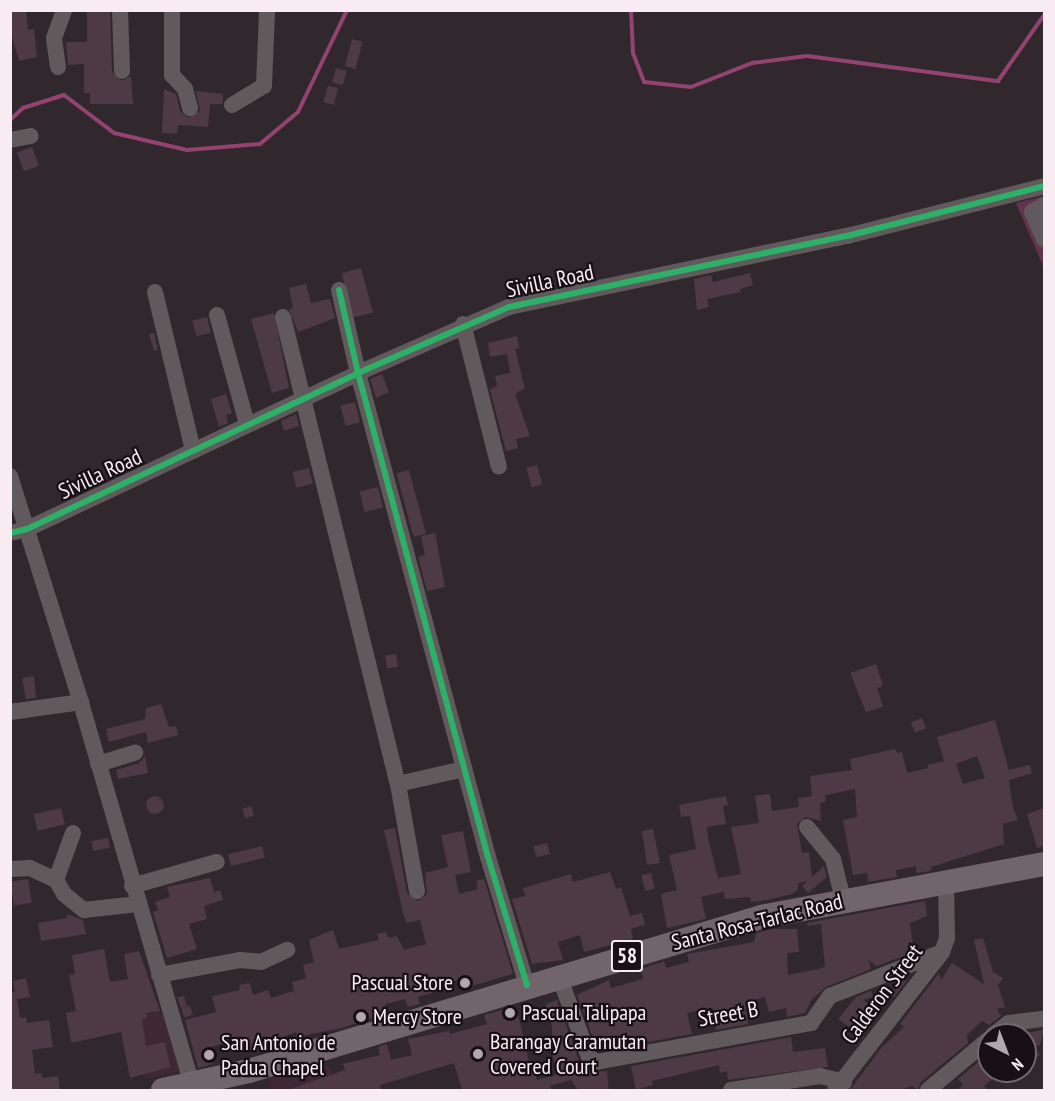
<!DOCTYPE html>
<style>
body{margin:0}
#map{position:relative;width:1055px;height:1101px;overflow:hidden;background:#31282d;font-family:"PT Sans Narrow",sans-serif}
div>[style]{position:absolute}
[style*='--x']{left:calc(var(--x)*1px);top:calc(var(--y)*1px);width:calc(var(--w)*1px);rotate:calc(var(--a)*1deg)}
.built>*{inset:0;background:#3e2834}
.green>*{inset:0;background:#63334e}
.stream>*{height:4px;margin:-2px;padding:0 2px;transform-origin:2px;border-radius:2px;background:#924370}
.building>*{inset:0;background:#4d3a45;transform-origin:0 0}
.round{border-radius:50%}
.minor>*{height:16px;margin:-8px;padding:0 8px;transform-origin:8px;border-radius:8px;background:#615a5d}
.highway>*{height:24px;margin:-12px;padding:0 12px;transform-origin:12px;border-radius:12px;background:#72646b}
.cycleway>*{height:6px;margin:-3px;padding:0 3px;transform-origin:3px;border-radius:3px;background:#2db169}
.dots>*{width:16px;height:16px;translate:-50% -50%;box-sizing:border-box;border:3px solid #181014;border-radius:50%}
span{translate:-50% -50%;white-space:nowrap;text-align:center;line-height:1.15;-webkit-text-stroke:4.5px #181014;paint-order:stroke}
.shield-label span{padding:2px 4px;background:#181014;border:2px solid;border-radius:4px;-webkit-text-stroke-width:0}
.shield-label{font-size:21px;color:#f8ecf2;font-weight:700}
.street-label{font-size:22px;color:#f8ecf2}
.poi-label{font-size:22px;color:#f8ecf2}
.right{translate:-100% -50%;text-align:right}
.left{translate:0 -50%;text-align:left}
.frame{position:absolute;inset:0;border:12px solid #f8ecf2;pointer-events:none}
.north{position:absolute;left:977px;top:1023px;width:60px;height:60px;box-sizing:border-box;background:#181014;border:2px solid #72686d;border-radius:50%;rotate:138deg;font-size:16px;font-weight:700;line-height:24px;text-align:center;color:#f8ecf2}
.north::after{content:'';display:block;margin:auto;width:21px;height:27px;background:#b2a7ad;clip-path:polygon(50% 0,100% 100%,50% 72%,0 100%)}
</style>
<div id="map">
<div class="built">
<div style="clip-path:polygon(164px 1011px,182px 1071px,144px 1079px,133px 1017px)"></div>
<div style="clip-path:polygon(329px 1065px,336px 1090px,270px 1090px,270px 1078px)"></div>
</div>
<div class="green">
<div style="clip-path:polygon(1044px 196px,1044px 268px,1016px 203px)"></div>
</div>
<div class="stream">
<div style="--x:459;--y:10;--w:22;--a:0"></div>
<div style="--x:631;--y:10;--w:43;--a:87.3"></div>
<div style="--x:633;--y:53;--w:31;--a:69"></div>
<div style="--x:644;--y:82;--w:47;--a:6.1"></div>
<div style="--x:691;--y:87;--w:66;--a:-21.5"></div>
<div style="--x:752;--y:63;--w:55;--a:-7.3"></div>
<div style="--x:807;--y:56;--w:193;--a:7.5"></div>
<div style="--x:998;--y:81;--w:80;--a:-55.1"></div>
<div style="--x:10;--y:120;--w:18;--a:-43"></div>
<div style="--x:23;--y:108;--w:43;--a:-17.6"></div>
<div style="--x:64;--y:95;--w:63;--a:37.2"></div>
<div style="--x:114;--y:133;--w:75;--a:13.1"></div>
<div style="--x:187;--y:150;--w:73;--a:-4.7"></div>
<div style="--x:260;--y:144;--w:50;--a:-40.1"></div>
<div style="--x:298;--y:112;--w:113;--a:-64.3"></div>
</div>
<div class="building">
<div style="clip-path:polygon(10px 10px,26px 10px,28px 30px,34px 29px,37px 57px,19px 61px,10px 30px)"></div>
<div style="clip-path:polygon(87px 10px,110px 10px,112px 72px,122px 81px,131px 76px,133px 104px,90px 104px,90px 93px,84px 93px,84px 64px,68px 65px,66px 42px,87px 42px)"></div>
<div style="left:352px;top:39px;width:11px;height:28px;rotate:15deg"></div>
<div style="left:336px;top:68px;width:11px;height:15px;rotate:15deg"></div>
<div style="clip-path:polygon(328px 86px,338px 88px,334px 105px,323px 102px)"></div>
<div style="clip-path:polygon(164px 89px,176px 94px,180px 111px,188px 118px,200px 111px,196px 91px,223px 94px,223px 100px,222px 104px,210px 104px,208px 127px,178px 125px,177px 134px,162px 133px)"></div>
<div style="left:32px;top:147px;width:20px;height:16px;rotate:70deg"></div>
<div style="left:361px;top:268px;width:46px;height:20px;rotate:75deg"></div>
<div style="clip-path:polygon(750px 273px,753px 285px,740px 289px,741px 292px,707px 299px,709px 307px,697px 310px,694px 279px,711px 275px,713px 282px)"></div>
<div style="clip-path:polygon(306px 284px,311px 303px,330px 299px,335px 318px,298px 332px,289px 309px,293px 308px,289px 288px)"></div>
<div style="clip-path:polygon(274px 313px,289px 388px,272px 393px,251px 319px)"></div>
<div style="left:207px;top:317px;width:16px;height:15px;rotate:76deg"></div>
<div style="clip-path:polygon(154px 333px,158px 350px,154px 351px,149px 334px)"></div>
<div style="clip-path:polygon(517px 336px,519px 348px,515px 349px,525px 388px,515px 394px,530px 436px,516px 439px,518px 448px,506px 451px,490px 390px,497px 386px,495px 376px,510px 373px,507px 354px,490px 357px,488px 343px)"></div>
<div style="clip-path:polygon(382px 374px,389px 392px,376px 398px,370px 379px)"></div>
<div style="clip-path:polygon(226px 394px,232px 413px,226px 415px,228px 423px,219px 427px,211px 399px)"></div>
<div style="left:355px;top:402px;width:21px;height:15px;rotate:76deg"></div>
<div style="clip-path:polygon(296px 414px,299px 426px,284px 431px,281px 421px)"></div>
<div style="left:537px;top:465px;width:20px;height:11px;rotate:75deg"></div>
<div style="left:309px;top:468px;width:16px;height:17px;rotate:76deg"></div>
<div style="left:409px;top:470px;width:66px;height:13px;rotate:75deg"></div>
<div style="left:378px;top:487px;width:21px;height:19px;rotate:76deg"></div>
<div style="clip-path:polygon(435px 533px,445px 587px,427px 591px,418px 557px,425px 555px,421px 536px)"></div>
<div style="left:396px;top:654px;width:13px;height:11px;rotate:81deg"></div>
<div style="clip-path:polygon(876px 664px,883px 686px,877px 688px,883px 707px,866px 712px,850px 673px)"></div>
<div style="clip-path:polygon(34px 676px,36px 698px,26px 699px,22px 678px)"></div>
<div style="clip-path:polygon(161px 704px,169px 727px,176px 726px,178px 735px,148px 743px,146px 732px,109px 742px,106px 729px,145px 719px,146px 708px)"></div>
<div style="left:922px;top:718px;width:11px;height:12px;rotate:68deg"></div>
<div style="clip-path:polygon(evenodd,995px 720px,1009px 770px,1030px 765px,1032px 773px,1009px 780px,1013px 808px,1018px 820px,1003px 824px,1004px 844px,931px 867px,931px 871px,916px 873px,916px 866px,896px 870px,897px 877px,868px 882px,867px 873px,853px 875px,843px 820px,857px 817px,855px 789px,825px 795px,826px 802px,820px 803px,821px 821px,806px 817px,797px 824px,802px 853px,809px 852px,812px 877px,824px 866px,827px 877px,808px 893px,802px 886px,808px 881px,798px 883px,798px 890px,792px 894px,767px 900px,751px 902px,750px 897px,725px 899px,724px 892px,701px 897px,706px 919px,667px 928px,661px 894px,677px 890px,669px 855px,696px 849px,690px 816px,681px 817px,679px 805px,726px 796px,728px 805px,723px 806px,726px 824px,707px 827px,708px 838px,718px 878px,741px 874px,731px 827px,759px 823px,755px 796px,770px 794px,772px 811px,799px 807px,798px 798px,812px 796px,810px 776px,852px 770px,850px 759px,895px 749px,897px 753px,902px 752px,907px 773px,928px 768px,927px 765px,944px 761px,937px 737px,995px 720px,977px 756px,985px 778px,963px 784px,956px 764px,977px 756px)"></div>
<div style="clip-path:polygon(145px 756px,148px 773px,118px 779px,116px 770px,139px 763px)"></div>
<div class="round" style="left:146px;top:796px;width:18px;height:18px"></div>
<div style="left:251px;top:806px;width:10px;height:9px;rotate:73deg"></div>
<div style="left:61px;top:808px;width:17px;height:28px;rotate:77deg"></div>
<div style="clip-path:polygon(1044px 808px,1044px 846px,1037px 848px,1027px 814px)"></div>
<div style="clip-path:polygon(395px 828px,407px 893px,418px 901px,427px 894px,425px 873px,448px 867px,441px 835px,463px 831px,471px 872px,455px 875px,459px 894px,478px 889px,476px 881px,484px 879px,513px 974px,461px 989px,458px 980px,434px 987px,435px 992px,418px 997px,420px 1004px,408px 1007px,405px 999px,385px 1004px,387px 1013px,342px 1028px,297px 1037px,296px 1032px,247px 1051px,245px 1045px,234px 1048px,232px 1041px,208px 1048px,213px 1064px,198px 1068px,185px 1020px,216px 1012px,212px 996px,240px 990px,239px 985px,250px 983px,253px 995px,268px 990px,271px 998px,294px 991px,292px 982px,306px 978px,303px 965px,314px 962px,309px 940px,333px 930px,339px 949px,379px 940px,377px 934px,386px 932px,388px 938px,397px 936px,404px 950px,426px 944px,420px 920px,406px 923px,403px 912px,384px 830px)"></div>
<div style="clip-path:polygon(653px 829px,660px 863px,647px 865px,642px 831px)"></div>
<div style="left:108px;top:838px;width:10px;height:17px;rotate:79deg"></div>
<div style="left:547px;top:843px;width:11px;height:14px;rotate:75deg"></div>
<div style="left:262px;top:846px;width:12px;height:35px;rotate:76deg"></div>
<div style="clip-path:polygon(610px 872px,616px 889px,621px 887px,630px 916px,642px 913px,645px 925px,631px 929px,633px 939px,584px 952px,580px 935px,558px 942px,563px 960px,532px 964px,512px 899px,525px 896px,523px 888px,571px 874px,573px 882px)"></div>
<div style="left:651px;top:873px;width:16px;height:10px;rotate:76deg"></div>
<div style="clip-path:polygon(210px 878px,214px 892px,220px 890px,223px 900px,204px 906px,207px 919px,189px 924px,197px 949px,167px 958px,153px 912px,158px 910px,155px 902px,170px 897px,167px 887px)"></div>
<div style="left:28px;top:879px;width:24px;height:18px;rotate:81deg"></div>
<div style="clip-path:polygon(925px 901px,927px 916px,910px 923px,914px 952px,877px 966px,868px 960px,871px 969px,826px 987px,812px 999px,805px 1013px,787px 1017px,786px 1008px,769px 1012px,765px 997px,745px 1002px,748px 1024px,716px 1030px,713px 1008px,687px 1013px,692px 1034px,598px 1051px,577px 995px,609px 980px,611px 988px,643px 979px,641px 969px,664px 961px,666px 968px,689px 962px,687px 954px,754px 942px,756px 933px,773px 929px,797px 929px,799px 952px,787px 953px,788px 975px,818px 969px,825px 967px,821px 924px,808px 926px,807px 923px)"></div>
<div style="clip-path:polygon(67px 914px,83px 920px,86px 934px,41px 941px,38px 923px,67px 918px)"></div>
<div style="clip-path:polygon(983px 938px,993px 972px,1003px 978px,998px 985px,1005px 1007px,997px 1009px,1001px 1016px,989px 1025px,982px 1021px,967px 1035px,968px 1043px,921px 1082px,918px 1090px,912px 1086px,901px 1090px,850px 1090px,881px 1048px,904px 1027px,900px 1024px,939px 973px,941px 980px,952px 963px,984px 984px,974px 940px)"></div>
<div style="clip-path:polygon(104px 949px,110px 982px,128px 979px,124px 954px,139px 951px,160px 1011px,146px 1013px,147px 1018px,142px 1019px,146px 1046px,165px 1042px,170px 1067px,130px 1078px,121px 1032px,71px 1043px,66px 1013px,76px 1011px,69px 975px,75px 974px,72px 955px)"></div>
<div style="clip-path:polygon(26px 978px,30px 997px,17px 999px,20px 1018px,26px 1017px,27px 1023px,49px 1020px,53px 1047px,32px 1050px,35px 1074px,41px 1073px,43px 1078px,58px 1076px,60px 1090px,10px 1090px,10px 992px,15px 992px,13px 981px)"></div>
<div style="clip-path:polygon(907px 980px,894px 997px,890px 995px,898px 983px)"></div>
<div style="clip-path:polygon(871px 991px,873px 997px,863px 1000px,878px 1011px,864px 1030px,856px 1024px,852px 1029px,838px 1019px,856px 997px)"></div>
<div style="clip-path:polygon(184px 996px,187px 1007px,181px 1008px,177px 997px)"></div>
<div style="clip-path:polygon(557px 1000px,579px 1061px,593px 1072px,607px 1071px,609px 1090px,578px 1090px,571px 1080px,550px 1086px,551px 1090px,462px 1090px,454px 1063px,380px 1085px,381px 1090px,288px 1090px,345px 1070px,343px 1064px,380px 1055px,378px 1047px,387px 1044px,391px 1060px,412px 1055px,408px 1039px,449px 1031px,450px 1034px,487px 1024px,484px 1015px,516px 1006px,530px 1066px,533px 1065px,537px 1080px,558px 1074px,547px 1037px,552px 1036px,552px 1026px,546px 1004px)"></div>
<div style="left:190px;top:1006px;width:9px;height:9px;rotate:72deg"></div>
<div style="clip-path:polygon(1044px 1030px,1040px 1045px,1033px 1047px,1040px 1055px,1025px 1068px,1025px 1035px,1011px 1035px)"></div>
<div style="clip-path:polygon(791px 1037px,793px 1052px,825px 1048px,828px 1067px,728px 1080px,727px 1071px,720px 1073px,719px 1065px,652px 1081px,653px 1085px,636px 1090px,631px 1066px)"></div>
<div style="clip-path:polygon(989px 1053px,989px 1071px,1002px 1071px,984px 1086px,988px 1090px,957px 1090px,963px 1085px,958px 1079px)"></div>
</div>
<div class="minor">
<div style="--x:120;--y:10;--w:61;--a:88.1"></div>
<div style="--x:172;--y:10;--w:65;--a:90"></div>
<div style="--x:172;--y:75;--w:19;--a:47"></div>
<div style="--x:185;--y:89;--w:20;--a:75"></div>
<div style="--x:58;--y:67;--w:29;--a:-98"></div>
<div style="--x:54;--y:38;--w:30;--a:-70"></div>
<div style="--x:232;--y:105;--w:37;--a:-31"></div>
<div style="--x:264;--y:86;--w:76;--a:-87.7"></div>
<div style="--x:10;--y:140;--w:21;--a:-11"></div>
<div style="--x:1044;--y:205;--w:14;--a:150"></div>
<div style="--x:1032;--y:212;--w:30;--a:66"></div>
<div style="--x:339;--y:290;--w:85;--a:77.1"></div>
<div style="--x:358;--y:373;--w:501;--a:74.97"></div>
<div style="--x:488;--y:857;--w:134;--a:73.1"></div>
<div style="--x:155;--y:292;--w:163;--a:76.5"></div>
<div style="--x:217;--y:315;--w:113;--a:74.6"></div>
<div style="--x:283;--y:317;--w:481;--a:76.2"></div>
<div style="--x:463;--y:324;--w:147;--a:75.9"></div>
<div style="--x:10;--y:476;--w:231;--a:72.6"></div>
<div style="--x:79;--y:696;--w:405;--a:73.8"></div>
<div style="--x:10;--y:533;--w:17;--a:-13"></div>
<div style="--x:27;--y:529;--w:366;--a:-25.2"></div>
<div style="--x:358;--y:373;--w:165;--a:-23.6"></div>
<div style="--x:509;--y:307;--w:345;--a:-11.9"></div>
<div style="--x:847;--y:236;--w:203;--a:-14.2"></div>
<div style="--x:10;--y:712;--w:72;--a:-8"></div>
<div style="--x:98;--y:764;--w:39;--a:-17"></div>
<div style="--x:807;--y:827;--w:41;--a:50.9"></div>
<div style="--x:833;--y:859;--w:41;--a:76"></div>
<div style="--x:73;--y:833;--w:50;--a:109.9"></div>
<div style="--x:56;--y:880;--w:16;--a:60"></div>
<div style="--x:64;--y:894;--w:26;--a:39"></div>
<div style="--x:84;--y:910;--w:54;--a:-6.3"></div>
<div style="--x:10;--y:869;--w:20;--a:-3"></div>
<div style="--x:30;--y:868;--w:29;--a:25"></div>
<div style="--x:132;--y:886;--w:88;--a:-15.8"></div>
<div style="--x:417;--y:891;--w:109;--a:-100.1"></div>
<div style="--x:398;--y:784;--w:68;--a:-12.8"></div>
<div style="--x:159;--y:975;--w:82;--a:-10.5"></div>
<div style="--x:240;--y:960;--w:21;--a:5"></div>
<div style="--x:261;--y:962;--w:29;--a:-25"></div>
<div style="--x:559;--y:976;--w:86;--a:69.7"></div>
<div style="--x:589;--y:1057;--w:9;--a:36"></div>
<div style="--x:596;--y:1062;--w:219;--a:-10.3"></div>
<div style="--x:811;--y:1023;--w:33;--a:-55"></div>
<div style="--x:830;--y:996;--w:120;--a:-21.4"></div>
<div style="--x:993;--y:1035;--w:20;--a:-37"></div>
<div style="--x:1009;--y:1023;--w:35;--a:-7"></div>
<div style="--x:731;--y:1090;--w:90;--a:-8.9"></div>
<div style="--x:820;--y:1076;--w:25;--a:14"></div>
<div style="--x:835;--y:1090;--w:175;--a:-52.2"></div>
<div style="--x:942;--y:952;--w:15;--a:-70"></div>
<div style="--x:947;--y:938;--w:57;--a:-91"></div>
<div style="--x:928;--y:1090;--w:80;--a:-39.9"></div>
</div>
<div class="highway">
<div style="--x:163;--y:1090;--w:88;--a:-12.5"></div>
<div style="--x:249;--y:1071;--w:535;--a:-16.74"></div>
<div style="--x:761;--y:917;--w:288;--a:-10.6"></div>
</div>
<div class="cycleway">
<div style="--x:339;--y:290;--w:85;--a:77.1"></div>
<div style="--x:358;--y:373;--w:501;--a:74.97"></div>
<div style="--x:488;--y:857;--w:134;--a:73.1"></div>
<div style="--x:10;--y:533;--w:17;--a:-13"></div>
<div style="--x:27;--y:529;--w:366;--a:-25.2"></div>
<div style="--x:358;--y:373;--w:165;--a:-23.6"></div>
<div style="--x:509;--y:307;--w:345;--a:-11.9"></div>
<div style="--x:847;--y:236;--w:203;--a:-14.2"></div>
</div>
<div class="dots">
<div style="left:465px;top:983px;background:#b2a7ad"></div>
<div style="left:510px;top:1013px;background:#b2a7ad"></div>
<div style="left:361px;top:1017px;background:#b2a7ad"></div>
<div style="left:478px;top:1054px;background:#b2a7ad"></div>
<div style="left:209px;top:1055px;background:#b2a7ad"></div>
</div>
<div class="shield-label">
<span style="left:627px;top:956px">58</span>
</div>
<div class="street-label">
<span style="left:550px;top:281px;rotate:-12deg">Sivilla Road</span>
<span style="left:100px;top:474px;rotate:-25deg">Sivilla Road</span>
<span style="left:757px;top:922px;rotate:-14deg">Santa Rosa-Tarlac Road</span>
<span style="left:882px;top:994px;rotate:-53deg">Calderon Street</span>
<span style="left:728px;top:1014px;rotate:-10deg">Street B</span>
</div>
<div class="poi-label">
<span class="right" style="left:453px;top:983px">Pascual Store</span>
<span class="left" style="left:522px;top:1013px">Pascual Talipapa</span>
<span class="left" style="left:373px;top:1017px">Mercy Store</span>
<span class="left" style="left:490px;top:1054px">Barangay Caramutan<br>Covered Court</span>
<span class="left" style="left:221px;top:1055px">San Antonio de<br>Padua Chapel</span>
</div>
<div class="frame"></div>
<div class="north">N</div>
</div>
